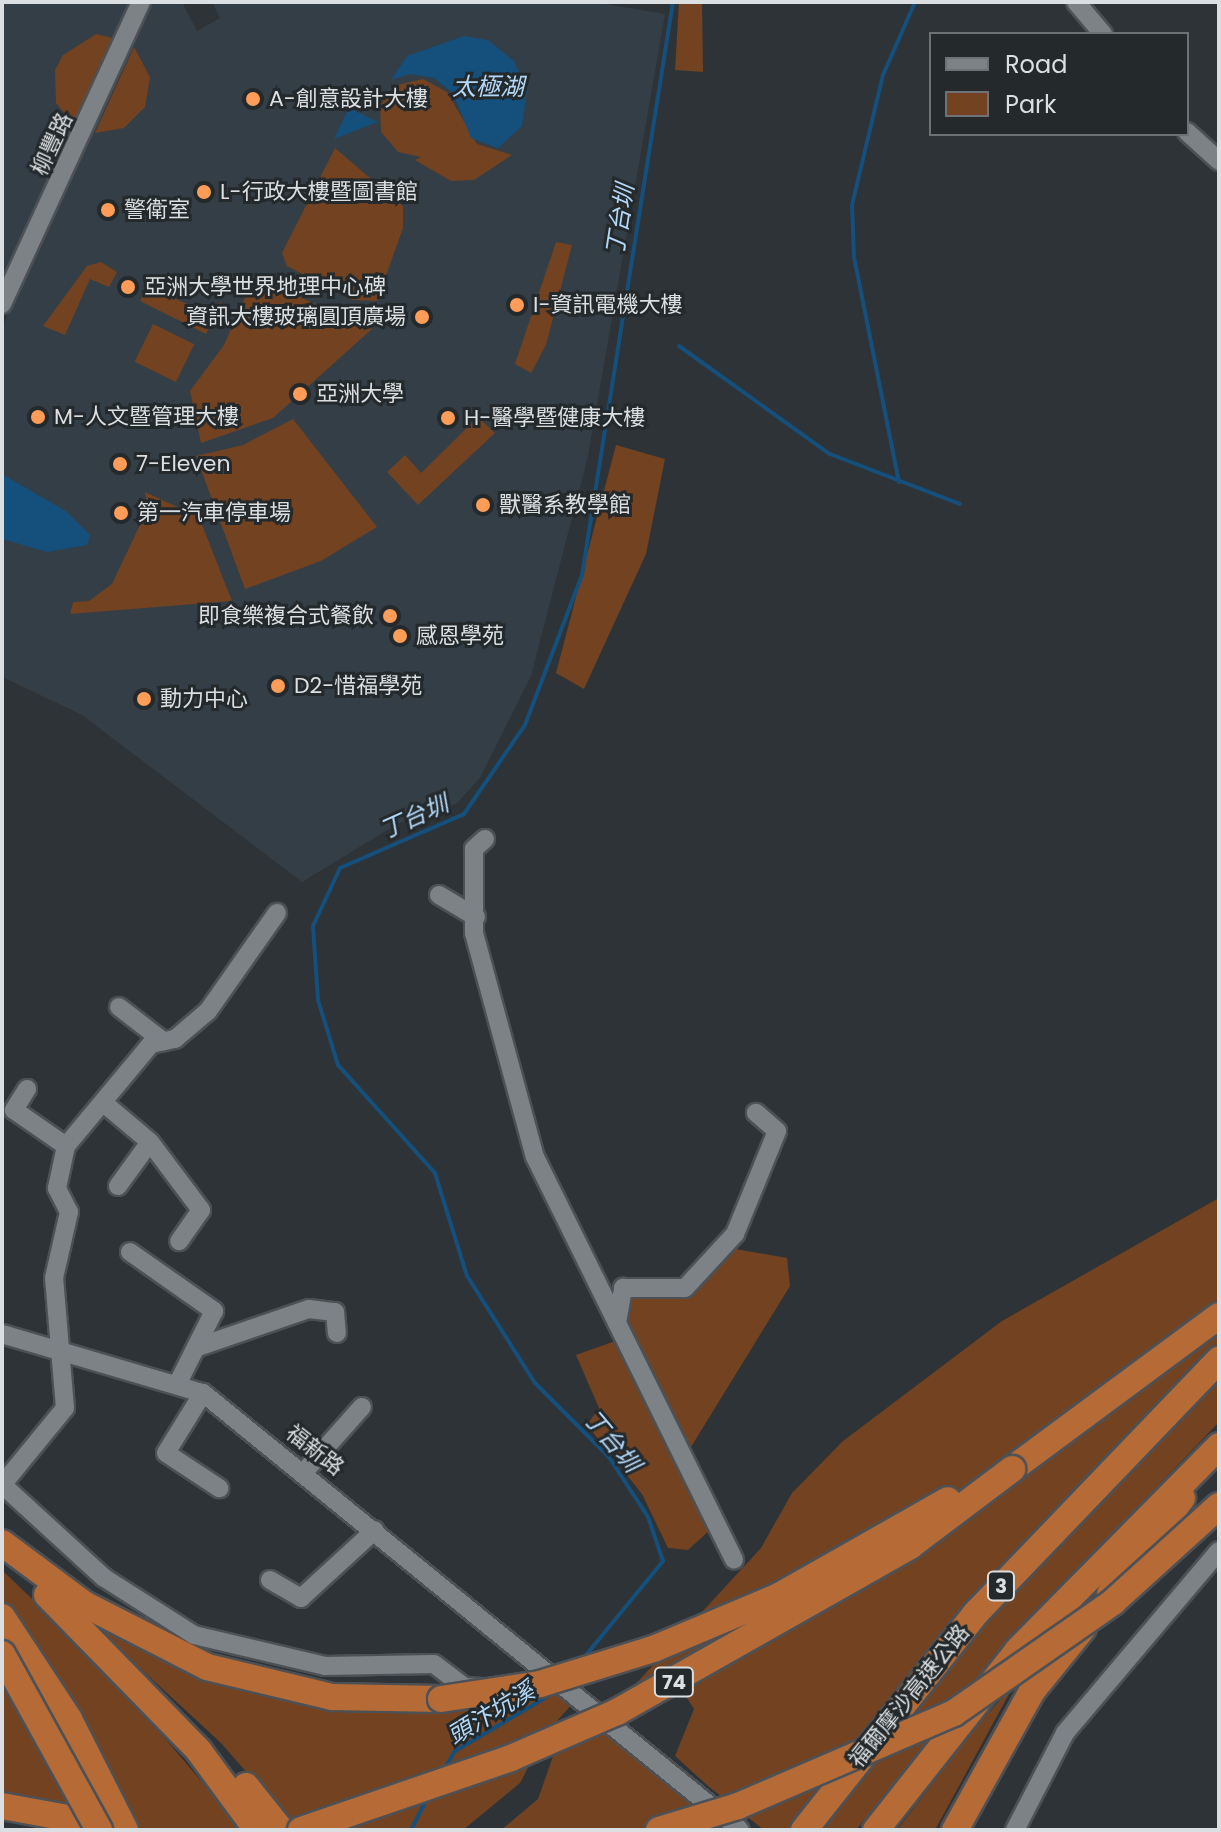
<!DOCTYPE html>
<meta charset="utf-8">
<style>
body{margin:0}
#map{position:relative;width:1221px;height:1832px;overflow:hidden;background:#2e3337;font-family:Poppins,"Noto Sans TC",sans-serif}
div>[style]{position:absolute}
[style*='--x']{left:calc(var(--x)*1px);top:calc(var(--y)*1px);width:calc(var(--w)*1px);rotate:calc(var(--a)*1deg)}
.built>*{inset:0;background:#343e46}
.green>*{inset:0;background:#724221;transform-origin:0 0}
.water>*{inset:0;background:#154f7b}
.stream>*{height:4px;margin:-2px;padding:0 2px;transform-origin:2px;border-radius:2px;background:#154f7b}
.roads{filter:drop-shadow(2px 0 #4d5155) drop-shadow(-2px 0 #4d5155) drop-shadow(0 2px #4d5155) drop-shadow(0 -2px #4d5155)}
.minor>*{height:18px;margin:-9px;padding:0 9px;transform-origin:9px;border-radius:9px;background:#7d8287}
.highway>*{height:26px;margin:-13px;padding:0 13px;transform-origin:13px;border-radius:13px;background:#b66b36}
.bridges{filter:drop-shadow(2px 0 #4d5155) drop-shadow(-2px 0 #4d5155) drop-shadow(0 2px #4d5155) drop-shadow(0 -2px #4d5155)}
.highway-bridge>*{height:26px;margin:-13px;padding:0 13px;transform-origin:13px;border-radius:13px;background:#b66b36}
.dots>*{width:22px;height:22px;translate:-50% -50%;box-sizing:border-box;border:4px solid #24292c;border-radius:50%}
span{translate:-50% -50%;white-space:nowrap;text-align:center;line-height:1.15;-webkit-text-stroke:6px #24292c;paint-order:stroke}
.shield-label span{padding:2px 6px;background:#24292c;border:2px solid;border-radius:6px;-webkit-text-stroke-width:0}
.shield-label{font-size:20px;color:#dcdfe1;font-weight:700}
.poi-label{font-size:22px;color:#dcdfe1}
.left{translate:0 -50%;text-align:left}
.right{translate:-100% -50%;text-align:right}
.street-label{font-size:22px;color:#dcdfe1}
.water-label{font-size:24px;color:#b3d7f7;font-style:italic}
.frame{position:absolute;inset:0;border:4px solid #dcdfe1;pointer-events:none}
.legend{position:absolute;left:929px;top:32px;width:260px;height:104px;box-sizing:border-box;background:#24292c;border:2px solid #6e7274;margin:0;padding:10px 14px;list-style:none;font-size:24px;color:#dcdfe1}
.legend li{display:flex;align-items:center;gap:16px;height:40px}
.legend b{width:40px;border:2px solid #6e7274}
</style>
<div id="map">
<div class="built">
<div style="clip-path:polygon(2px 2px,133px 2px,2px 282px)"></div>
<div style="clip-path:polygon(150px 2px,182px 2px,197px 31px,220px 18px,212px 2px,593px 2px,665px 14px,588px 456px,531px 676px,480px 778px,456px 804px,399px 823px,302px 882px,82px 715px,2px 677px,2px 327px)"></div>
</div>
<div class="green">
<div style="clip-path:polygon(679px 2px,702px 2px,703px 72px,675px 70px)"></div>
<div style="clip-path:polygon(96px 34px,113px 38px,73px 124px,56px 103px,55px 70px,63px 55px)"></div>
<div style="clip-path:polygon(134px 47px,150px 77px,145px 107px,124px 128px,95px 133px)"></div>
<div style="clip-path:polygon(423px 79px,447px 92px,477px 144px,512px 155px,474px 180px,451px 181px,415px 160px,421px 157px,398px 152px,381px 132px,380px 105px,397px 85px)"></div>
<div style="clip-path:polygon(335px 148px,403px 206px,403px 228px,377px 301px,352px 300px,287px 266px,282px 253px)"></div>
<div style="clip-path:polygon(556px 242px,572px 245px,546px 345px,531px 373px,515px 364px)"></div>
<div style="clip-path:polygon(101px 262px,117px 272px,109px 287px,90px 279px,65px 335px,43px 326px,87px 266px)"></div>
<div style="clip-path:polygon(147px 285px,206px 313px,222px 301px,206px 334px,140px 301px)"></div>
<div style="clip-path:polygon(275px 286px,372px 329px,273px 418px,201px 443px,190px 391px,224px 345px,246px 295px)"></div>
<div style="left:153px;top:324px;width:46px;height:42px;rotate:26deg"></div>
<div style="clip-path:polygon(478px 417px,495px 433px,418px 505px,387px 472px,405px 455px,421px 473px)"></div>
<div style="clip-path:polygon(293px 419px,377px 527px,321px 561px,245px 589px,196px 456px,243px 445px)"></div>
<div style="clip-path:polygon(616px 445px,665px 459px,646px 554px,584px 689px,556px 673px)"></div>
<div style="clip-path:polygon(145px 492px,199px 517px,232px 601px,70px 614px,73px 602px,89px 601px,112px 584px,148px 508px)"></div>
<div style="clip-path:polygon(1219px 1198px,1219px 1422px,1013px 1637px,856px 1830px,764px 1830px,708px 1786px,675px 1756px,694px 1709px,671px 1673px,619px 1702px,761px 1548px,792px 1493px,843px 1441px,1002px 1321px)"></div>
<div style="clip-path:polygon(730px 1248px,787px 1258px,790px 1286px,691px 1447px,622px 1324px,631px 1291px,671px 1298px,693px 1293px)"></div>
<div style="clip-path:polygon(621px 1339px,710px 1530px,688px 1550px,668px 1548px,642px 1494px,587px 1425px,599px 1408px,576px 1355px)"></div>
<div style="clip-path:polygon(2px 1570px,110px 1674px,243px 1830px,145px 1830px,2px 1796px)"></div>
<div style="clip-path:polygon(76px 1609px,255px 1688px,552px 1686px,575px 1701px,546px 1733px,520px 1783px,463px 1830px,297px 1830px,221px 1743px)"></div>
<div style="clip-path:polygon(1015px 1683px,935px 1830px,897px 1830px,971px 1733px)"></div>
<div style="clip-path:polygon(583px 1711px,727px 1830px,501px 1830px,538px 1799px,557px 1745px)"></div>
</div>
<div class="water">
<div style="clip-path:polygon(464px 36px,488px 40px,514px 61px,527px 91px,522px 126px,498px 148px,471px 138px,453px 93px,434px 78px,410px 74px,391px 80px,407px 56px)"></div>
<div style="clip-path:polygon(349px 108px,378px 122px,334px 139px)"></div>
<div style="clip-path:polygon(2px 474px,66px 511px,90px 535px,87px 545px,47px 552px,2px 539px)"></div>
</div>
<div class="stream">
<div style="--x:679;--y:346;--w:186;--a:35.6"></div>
<div style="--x:830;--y:454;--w:139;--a:21"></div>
<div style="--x:899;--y:482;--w:229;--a:-101.3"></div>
<div style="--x:854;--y:257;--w:52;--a:-92.2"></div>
<div style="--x:852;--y:205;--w:134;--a:-76.6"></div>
<div style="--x:883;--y:75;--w:80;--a:-66.3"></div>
<div style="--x:582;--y:1660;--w:128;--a:-50.7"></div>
<div style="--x:663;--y:1561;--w:46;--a:-108.8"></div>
<div style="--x:648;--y:1517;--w:72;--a:-123"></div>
<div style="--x:609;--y:1457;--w:105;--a:-135"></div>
<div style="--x:535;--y:1383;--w:127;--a:-122.4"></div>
<div style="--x:467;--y:1276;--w:108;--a:-107.3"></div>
<div style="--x:435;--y:1173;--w:145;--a:-131.9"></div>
<div style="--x:338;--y:1065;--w:68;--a:-107.1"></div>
<div style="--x:318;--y:1000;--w:74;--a:-93.9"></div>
<div style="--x:313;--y:926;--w:64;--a:-65"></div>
<div style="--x:340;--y:868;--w:135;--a:-23.5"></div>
<div style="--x:464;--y:814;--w:108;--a:-55.6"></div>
<div style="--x:525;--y:725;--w:160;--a:-69.2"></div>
<div style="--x:582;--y:575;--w:580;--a:-80.98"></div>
<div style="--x:445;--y:1768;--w:20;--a:-60"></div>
<div style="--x:455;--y:1751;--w:118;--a:-30.5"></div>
<div style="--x:411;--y:1830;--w:37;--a:-63"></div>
</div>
<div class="roads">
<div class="minor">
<div style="--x:1076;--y:2;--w:42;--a:49.8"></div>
<div style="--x:1187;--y:132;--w:43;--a:42.2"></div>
<div style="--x:2;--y:304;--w:332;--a:-65.3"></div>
<div style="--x:485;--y:839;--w:15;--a:138"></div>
<div style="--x:474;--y:849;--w:84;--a:90"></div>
<div style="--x:474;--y:933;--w:232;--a:74.8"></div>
<div style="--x:535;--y:1157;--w:449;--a:63.7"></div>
<div style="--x:439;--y:895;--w:43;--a:30.7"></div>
<div style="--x:119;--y:1007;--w:56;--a:37.7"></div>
<div style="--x:27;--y:1089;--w:25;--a:122"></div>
<div style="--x:14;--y:1110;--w:63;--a:34.7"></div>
<div style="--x:106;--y:1105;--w:57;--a:40.1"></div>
<div style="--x:150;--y:1142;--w:85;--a:53.1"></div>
<div style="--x:201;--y:1210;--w:38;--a:125"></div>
<div style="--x:118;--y:1186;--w:54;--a:-54"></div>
<div style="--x:130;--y:1252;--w:103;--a:35.1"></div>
<div style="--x:214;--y:1311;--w:78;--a:116.6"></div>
<div style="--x:617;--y:1323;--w:36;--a:-80"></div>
<div style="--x:623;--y:1288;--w:62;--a:0"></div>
<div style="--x:685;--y:1288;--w:74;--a:-47.2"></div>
<div style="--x:735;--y:1234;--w:111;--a:-67.8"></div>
<div style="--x:777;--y:1131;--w:28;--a:-139"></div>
<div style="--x:2;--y:1334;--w:209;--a:16.4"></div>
<div style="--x:203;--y:1393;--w:692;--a:39.14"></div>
<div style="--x:198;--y:1347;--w:117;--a:-18.9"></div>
<div style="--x:309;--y:1309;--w:26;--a:7"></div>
<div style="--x:335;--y:1312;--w:21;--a:85"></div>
<div style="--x:203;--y:1393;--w:70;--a:121.7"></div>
<div style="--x:166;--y:1453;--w:64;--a:33.4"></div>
<div style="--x:304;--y:1472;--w:87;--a:-48.3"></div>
<div style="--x:2;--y:1485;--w:99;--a:-50.7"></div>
<div style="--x:65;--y:1408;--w:130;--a:-94.8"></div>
<div style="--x:54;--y:1278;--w:68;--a:-77.2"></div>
<div style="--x:69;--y:1212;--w:27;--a:-117"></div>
<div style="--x:57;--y:1188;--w:43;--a:-77.9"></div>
<div style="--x:66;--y:1146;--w:133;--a:-50.2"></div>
<div style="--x:151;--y:1044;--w:25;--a:-12"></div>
<div style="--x:175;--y:1039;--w:43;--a:-40.3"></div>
<div style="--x:208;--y:1011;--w:120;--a:-54.9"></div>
<div style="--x:6;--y:1488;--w:132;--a:42.5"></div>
<div style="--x:103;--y:1577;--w:108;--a:32.5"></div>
<div style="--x:194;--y:1635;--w:135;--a:13.3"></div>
<div style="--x:325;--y:1666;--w:109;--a:-1.1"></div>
<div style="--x:434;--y:1664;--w:39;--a:37"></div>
<div style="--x:465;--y:1687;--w:17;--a:3"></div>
<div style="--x:270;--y:1580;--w:36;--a:30"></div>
<div style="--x:301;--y:1598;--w:100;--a:-42.6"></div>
<div style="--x:1015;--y:1830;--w:109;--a:-62.7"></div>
<div style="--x:1065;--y:1733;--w:238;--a:-49.8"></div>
</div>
<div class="highway">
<div style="--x:1012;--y:1469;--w:257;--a:-36.5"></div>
<div style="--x:2;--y:1543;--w:102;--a:36.6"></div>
<div style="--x:84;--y:1604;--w:138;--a:27.1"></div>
<div style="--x:207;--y:1667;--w:129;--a:13.5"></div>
<div style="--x:332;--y:1697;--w:109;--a:1.1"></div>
<div style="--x:1110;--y:1594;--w:120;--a:-53.1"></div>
<div style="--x:47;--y:1595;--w:218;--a:45.7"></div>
<div style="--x:199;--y:1751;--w:98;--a:53.7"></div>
<div style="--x:2;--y:1617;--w:122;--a:56.7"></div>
<div style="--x:69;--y:1719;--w:124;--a:63.2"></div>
<div style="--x:246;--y:1786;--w:56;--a:51.5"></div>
<div style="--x:2;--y:1806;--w:111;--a:10.4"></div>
<div style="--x:804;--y:1830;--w:277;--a:-51.6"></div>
<div style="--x:976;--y:1613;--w:351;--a:-46.2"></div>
<div style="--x:876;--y:1830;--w:229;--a:-51.7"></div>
<div style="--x:1018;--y:1650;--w:286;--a:-45.4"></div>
<div style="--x:955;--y:1830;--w:159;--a:-61"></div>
<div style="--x:1032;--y:1691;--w:81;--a:-51"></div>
</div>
</div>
<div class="bridges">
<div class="highway-bridge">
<div style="--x:2;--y:1654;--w:201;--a:61.1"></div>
<div style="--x:441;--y:1699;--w:100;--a:-8.6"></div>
<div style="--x:540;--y:1684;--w:121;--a:-17.2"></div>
<div style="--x:656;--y:1648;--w:134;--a:-22.9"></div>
<div style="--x:779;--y:1596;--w:194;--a:-29.6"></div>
<div style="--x:301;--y:1830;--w:222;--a:-18.9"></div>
<div style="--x:511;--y:1758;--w:116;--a:-23.5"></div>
<div style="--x:617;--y:1712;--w:337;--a:-29.5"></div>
<div style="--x:910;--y:1546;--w:128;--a:-37"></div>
<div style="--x:659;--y:1830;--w:83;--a:-16.9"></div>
<div style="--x:738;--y:1806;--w:235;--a:-23.3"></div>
<div style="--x:954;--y:1713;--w:194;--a:-34.9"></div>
<div style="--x:1113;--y:1602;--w:143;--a:-42.2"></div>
</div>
</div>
<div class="dots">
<div style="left:253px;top:99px;background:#fe9c58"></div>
<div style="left:204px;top:192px;background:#fe9c58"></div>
<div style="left:108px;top:210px;background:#fe9c58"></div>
<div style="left:128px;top:287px;background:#fe9c58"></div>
<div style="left:517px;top:305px;background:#fe9c58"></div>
<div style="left:422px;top:317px;background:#fe9c58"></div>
<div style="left:300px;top:394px;background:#fe9c58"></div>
<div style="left:38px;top:417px;background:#fe9c58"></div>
<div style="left:448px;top:418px;background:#fe9c58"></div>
<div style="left:120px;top:464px;background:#fe9c58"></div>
<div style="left:483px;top:505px;background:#fe9c58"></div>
<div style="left:121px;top:513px;background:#fe9c58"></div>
<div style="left:390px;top:616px;background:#fe9c58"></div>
<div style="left:400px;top:636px;background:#fe9c58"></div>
<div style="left:278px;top:686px;background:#fe9c58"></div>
<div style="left:144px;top:699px;background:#fe9c58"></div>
</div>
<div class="shield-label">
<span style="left:1001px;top:1586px">3</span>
<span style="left:674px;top:1682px">74</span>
</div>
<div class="poi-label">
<span class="left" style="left:269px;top:99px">A-創意設計大樓</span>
<span class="left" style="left:220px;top:192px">L-行政大樓暨圖書館</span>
<span class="left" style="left:124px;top:210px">警衛室</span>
<span class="left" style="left:144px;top:287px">亞洲大學世界地理中心碑</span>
<span class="left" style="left:533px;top:305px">I-資訊電機大樓</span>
<span class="right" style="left:406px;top:317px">資訊大樓玻璃圓頂廣場</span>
<span class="left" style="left:316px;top:394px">亞洲大學</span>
<span class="left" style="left:54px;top:417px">M-人文暨管理大樓</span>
<span class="left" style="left:464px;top:418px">H-醫學暨健康大樓</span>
<span class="left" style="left:136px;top:464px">7-Eleven</span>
<span class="left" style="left:499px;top:505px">獸醫系教學館</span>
<span class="left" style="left:137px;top:513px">第一汽車停車場</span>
<span class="right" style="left:374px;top:616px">即食樂複合式餐飲</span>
<span class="left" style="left:416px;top:636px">感恩學苑</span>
<span class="left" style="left:294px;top:686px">D2-惜福學苑</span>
<span class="left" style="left:160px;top:699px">動力中心</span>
</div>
<div class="street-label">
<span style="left:52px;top:144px;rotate:-65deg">柳豐路</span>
<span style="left:315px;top:1450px;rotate:38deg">福新路</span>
<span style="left:909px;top:1696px;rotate:-51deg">福爾摩沙高速公路</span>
</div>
<div class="water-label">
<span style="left:488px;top:87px">太極湖</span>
<span style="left:620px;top:220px;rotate:-81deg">丁台圳</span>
<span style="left:414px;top:817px;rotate:-24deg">丁台圳</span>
<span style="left:612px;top:1441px;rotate:50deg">丁台圳</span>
<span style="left:491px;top:1713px;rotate:-31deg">頭汴坑溪</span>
</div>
<div class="frame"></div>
<ul class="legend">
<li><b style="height:10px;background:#7d8287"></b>Road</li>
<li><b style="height:22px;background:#724221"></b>Park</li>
</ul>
</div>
